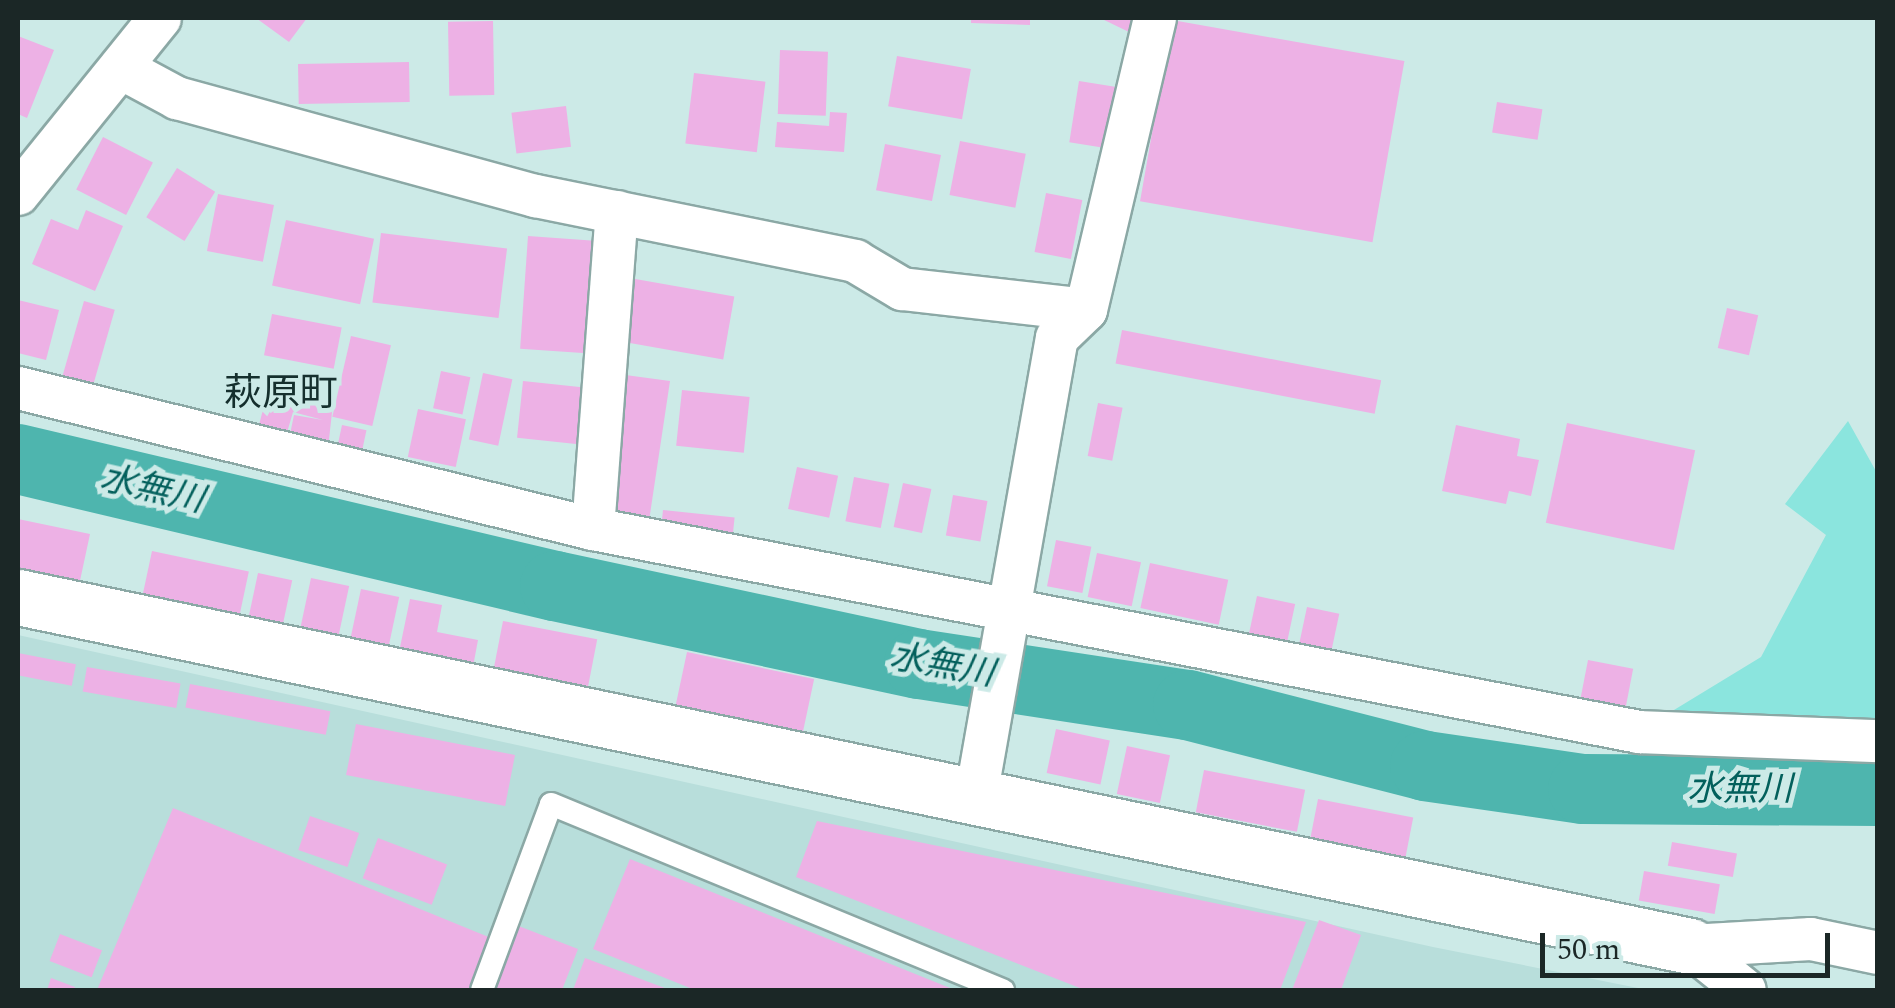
<!DOCTYPE html>
<meta charset="utf-8">
<style>
body{margin:0}
#map{position:relative;width:1895px;height:1008px;overflow:hidden;background:#cceae7;font-family:Spectral,"Noto Sans JP",serif}
div>[style]{position:absolute}
[style*='--x']{left:calc(var(--x)*1px);top:calc(var(--y)*1px);width:calc(var(--w)*1px);rotate:calc(var(--a)*1deg)}
.built>*{inset:0;background:#b8dedb}
.green>*{inset:0;background:#8be5de}
.river>*{height:70px;margin:-35px;padding:0 35px;transform-origin:35px;border-radius:35px;background:#4eb5ae}
.building>*{inset:0;background:#edb1e5;transform-origin:0 0}
.roads{filter:drop-shadow(2px 0 #8ba8a5) drop-shadow(-2px 0 #8ba8a5) drop-shadow(0 2px #8ba8a5) drop-shadow(0 -2px #8ba8a5)}
.service>*{height:22px;margin:-11px;padding:0 11px;transform-origin:11px;border-radius:11px;background:#fff}
.minor>*{height:42px;margin:-21px;padding:0 21px;transform-origin:21px;border-radius:21px;background:#fff}
.tertiary>*{height:55px;margin:-27.5px;padding:0 27.5px;transform-origin:27.5px;border-radius:27.5px;background:#fff}
span{translate:-50% -50%;white-space:nowrap;text-align:center;line-height:1.15;-webkit-text-stroke:10px #cceae7;paint-order:stroke}
.water-label{font-size:35px;color:#03605c;font-style:italic}
.quarter-label{font-size:38px;color:#152f2d}
.frame{position:absolute;inset:0;border:20px solid #1b2726;pointer-events:none}
.scale{position:absolute;left:1540px;top:933px;width:290px;height:45px;box-sizing:border-box;border:5px solid #1b2726;border-top:0;padding-left:12px;font-size:30px;line-height:35px;white-space:nowrap;color:#1b2726;-webkit-text-stroke:8px #cceae7;paint-order:stroke}
</style>
<div id="map">
<div class="built">
<div style="clip-path:polygon(18px 635px,1433px 947px,1648px 990px,18px 990px)"></div>
</div>
<div class="green">
<div style="clip-path:polygon(1848px 421px,1877px 473px,1877px 725px,1651px 724px,1761px 657px,1826px 535px,1785px 504px)"></div>
</div>
<div class="river">
<div style="--x:18;--y:459;--w:552;--a:13.31"></div>
<div style="--x:555;--y:586;--w:372;--a:12.1"></div>
<div style="--x:919;--y:664;--w:272;--a:8.7"></div>
<div style="--x:1188;--y:705;--w:245;--a:14.4"></div>
<div style="--x:1425;--y:766;--w:160;--a:8.3"></div>
<div style="--x:1583;--y:789;--w:295;--a:0.4"></div>
</div>
<div class="building">
<div style="clip-path:polygon(256px 18px,307px 18px,289px 42px)"></div>
<div style="clip-path:polygon(971px 18px,1030px 18px,1030px 25px,971px 23px)"></div>
<div style="clip-path:polygon(1100px 18px,1133px 18px,1129px 32px)"></div>
<div style="left:1172px;top:20px;width:236px;height:184px;rotate:10deg"></div>
<div style="left:493px;top:21px;width:74px;height:45px;rotate:89deg"></div>
<div style="clip-path:polygon(18px 36px,54px 50px,27px 118px,18px 114px)"></div>
<div style="left:780px;top:50px;width:48px;height:64px;rotate:2deg"></div>
<div style="left:897px;top:56px;width:75px;height:51px;rotate:10deg"></div>
<div style="left:409px;top:62px;width:40px;height:111px;rotate:89deg"></div>
<div style="left:694px;top:73px;width:72px;height:71px;rotate:7deg"></div>
<div style="left:1079px;top:81px;width:38px;height:62px;rotate:9deg"></div>
<div style="left:1497px;top:102px;width:46px;height:31px;rotate:9deg"></div>
<div style="left:566px;top:106px;width:41px;height:55px;rotate:83deg"></div>
<div style="clip-path:polygon(830px 112px,847px 113px,844px 152px,775px 147px,777px 122px,829px 126px)"></div>
<div style="left:103px;top:137px;width:56px;height:59px;rotate:27deg"></div>
<div style="left:960px;top:141px;width:67px;height:55px;rotate:11deg"></div>
<div style="left:885px;top:144px;width:57px;height:47px;rotate:11deg"></div>
<div style="left:177px;top:168px;width:45px;height:58px;rotate:32deg"></div>
<div style="left:1046px;top:193px;width:37px;height:60px;rotate:11deg"></div>
<div style="left:218px;top:194px;width:57px;height:58px;rotate:11deg"></div>
<div style="clip-path:polygon(86px 210px,123px 226px,95px 291px,32px 264px,51px 219px,78px 230px)"></div>
<div style="left:286px;top:220px;width:90px;height:67px;rotate:12deg"></div>
<div style="left:381px;top:233px;width:127px;height:70px;rotate:7deg"></div>
<div style="left:528px;top:236px;width:70px;height:113px;rotate:4deg"></div>
<div style="left:624px;top:277px;width:112px;height:64px;rotate:10deg"></div>
<div style="clip-path:polygon(18px 300px,59px 310px,46px 360px,18px 353px)"></div>
<div style="left:84px;top:301px;width:32px;height:90px;rotate:16deg"></div>
<div style="left:1727px;top:308px;width:32px;height:41px;rotate:13deg"></div>
<div style="left:272px;top:314px;width:71px;height:42px;rotate:11deg"></div>
<div style="left:1122px;top:330px;width:264px;height:34px;rotate:11deg"></div>
<div style="left:351px;top:336px;width:41px;height:83px;rotate:13deg"></div>
<div style="clip-path:polygon(273px 370px,335px 386px,328px 448px,289px 439px,294px 415px,323px 420px,293px 412px,286px 436px,258px 429px)"></div>
<div style="left:441px;top:371px;width:30px;height:38px;rotate:12deg"></div>
<div style="left:483px;top:373px;width:30px;height:68px;rotate:12deg"></div>
<div style="clip-path:polygon(618px 374px,670px 381px,649px 521px,609px 515px)"></div>
<div style="left:523px;top:381px;width:64px;height:57px;rotate:6deg"></div>
<div style="left:682px;top:390px;width:68px;height:56px;rotate:6deg"></div>
<div style="left:1098px;top:403px;width:25px;height:54px;rotate:11deg"></div>
<div style="left:418px;top:409px;width:49px;height:49px;rotate:12deg"></div>
<div style="left:1567px;top:423px;width:131px;height:102px;rotate:12deg"></div>
<div style="left:342px;top:425px;width:25px;height:29px;rotate:12deg"></div>
<div style="clip-path:polygon(1456px 425px,1520px 439px,1517px 456px,1539px 460px,1531px 496px,1509px 491px,1506px 504px,1442px 491px)"></div>
<div style="left:797px;top:467px;width:42px;height:43px;rotate:12deg"></div>
<div style="left:854px;top:477px;width:36px;height:45px;rotate:11deg"></div>
<div style="left:903px;top:483px;width:29px;height:45px;rotate:12deg"></div>
<div style="left:953px;top:495px;width:35px;height:41px;rotate:10deg"></div>
<div style="left:663px;top:510px;width:72px;height:27px;rotate:6deg"></div>
<div style="clip-path:polygon(18px 519px,90px 534px,78px 590px,18px 578px)"></div>
<div style="left:1056px;top:540px;width:36px;height:47px;rotate:11deg"></div>
<div style="left:152px;top:551px;width:99px;height:58px;rotate:12deg"></div>
<div style="left:1097px;top:553px;width:45px;height:45px;rotate:12deg"></div>
<div style="left:1150px;top:563px;width:80px;height:46px;rotate:12deg"></div>
<div style="left:258px;top:573px;width:35px;height:56px;rotate:12deg"></div>
<div style="left:311px;top:578px;width:39px;height:58px;rotate:12deg"></div>
<div style="left:361px;top:589px;width:39px;height:57px;rotate:12deg"></div>
<div style="left:1257px;top:596px;width:39px;height:41px;rotate:12deg"></div>
<div style="clip-path:polygon(410px 599px,442px 605px,437px 632px,478px 640px,472px 672px,398px 657px)"></div>
<div style="left:1307px;top:607px;width:33px;height:40px;rotate:12deg"></div>
<div style="left:503px;top:621px;width:96px;height:58px;rotate:11deg"></div>
<div style="left:687px;top:652px;width:130px;height:57px;rotate:12deg"></div>
<div style="left:18px;top:653px;width:59px;height:22px;rotate:11deg"></div>
<div style="left:1588px;top:660px;width:46px;height:45px;rotate:11deg"></div>
<div style="left:87px;top:667px;width:95px;height:25px;rotate:10deg"></div>
<div style="left:190px;top:684px;width:143px;height:24px;rotate:11deg"></div>
<div style="left:356px;top:724px;width:162px;height:52px;rotate:11deg"></div>
<div style="left:1056px;top:729px;width:55px;height:45px;rotate:12deg"></div>
<div style="left:1127px;top:746px;width:44px;height:49px;rotate:12deg"></div>
<div style="left:1204px;top:770px;width:103px;height:43px;rotate:11deg"></div>
<div style="left:1318px;top:799px;width:97px;height:43px;rotate:11deg"></div>
<div style="clip-path:polygon(173px 808px,491px 938px,470px 990px,97px 990px)"></div>
<div style="left:310px;top:816px;width:52px;height:36px;rotate:19deg"></div>
<div style="clip-path:polygon(817px 821px,1306px 922px,1280px 990px,1085px 990px,796px 877px)"></div>
<div style="left:378px;top:838px;width:74px;height:43px;rotate:21deg"></div>
<div style="left:1672px;top:842px;width:66px;height:24px;rotate:10deg"></div>
<div style="clip-path:polygon(630px 859px,955px 990px,695px 990px,593px 949px)"></div>
<div style="left:1644px;top:871px;width:77px;height:30px;rotate:10deg"></div>
<div style="clip-path:polygon(1319px 920px,1361px 935px,1341px 990px,1292px 990px)"></div>
<div style="clip-path:polygon(516px 925px,578px 949px,562px 990px,490px 990px)"></div>
<div style="left:60px;top:934px;width:45px;height:29px;rotate:21deg"></div>
<div style="clip-path:polygon(585px 958px,670px 990px,573px 990px)"></div>
<div style="clip-path:polygon(51px 978px,75px 987px,74px 990px,47px 990px)"></div>
</div>
<div class="roads">
<div class="service">
<div style="--x:482;--y:990;--w:198;--a:-69.6"></div>
<div style="--x:551;--y:804;--w:489;--a:22.4"></div>
</div>
<div class="minor">
<div style="--x:121;--y:68;--w:64;--a:28.2"></div>
<div style="--x:177;--y:98;--w:372;--a:15.3"></div>
<div style="--x:536;--y:196;--w:326;--a:11.5"></div>
<div style="--x:855;--y:261;--w:55;--a:30.8"></div>
<div style="--x:902;--y:289;--w:185;--a:6.5"></div>
<div style="--x:18;--y:194;--w:226;--a:-51.1"></div>
<div style="--x:18;--y:388;--w:592;--a:13.78"></div>
<div style="--x:593;--y:529;--w:1066;--a:10.98"></div>
<div style="--x:1639;--y:732;--w:239;--a:2.2"></div>
<div style="--x:593;--y:529;--w:318;--a:-85.7"></div>
<div style="--x:977;--y:791;--w:460;--a:-80"></div>
<div style="--x:1057;--y:338;--w:40;--a:-44"></div>
<div style="--x:1086;--y:310;--w:300;--a:-76.7"></div>
<div style="--x:1690;--y:946;--w:121;--a:-3.3"></div>
<div style="--x:1811;--y:939;--w:68;--a:11.8"></div>
<div style="--x:1690;--y:946;--w:70;--a:38.7"></div>
</div>
<div class="tertiary">
<div style="--x:18;--y:597;--w:1708;--a:11.79"></div>
</div>
</div>
<div class="water-label">
<span style="left:152px;top:490px;rotate:13deg">水無川</span>
<span style="left:942px;top:666px;rotate:10deg">水無川</span>
<span style="left:1740px;top:790px">水無川</span>
</div>
<div class="quarter-label">
<span style="left:281px;top:395px">萩原町</span>
</div>
<div class="frame"></div>
<div class="scale">50 m</div>
</div>
